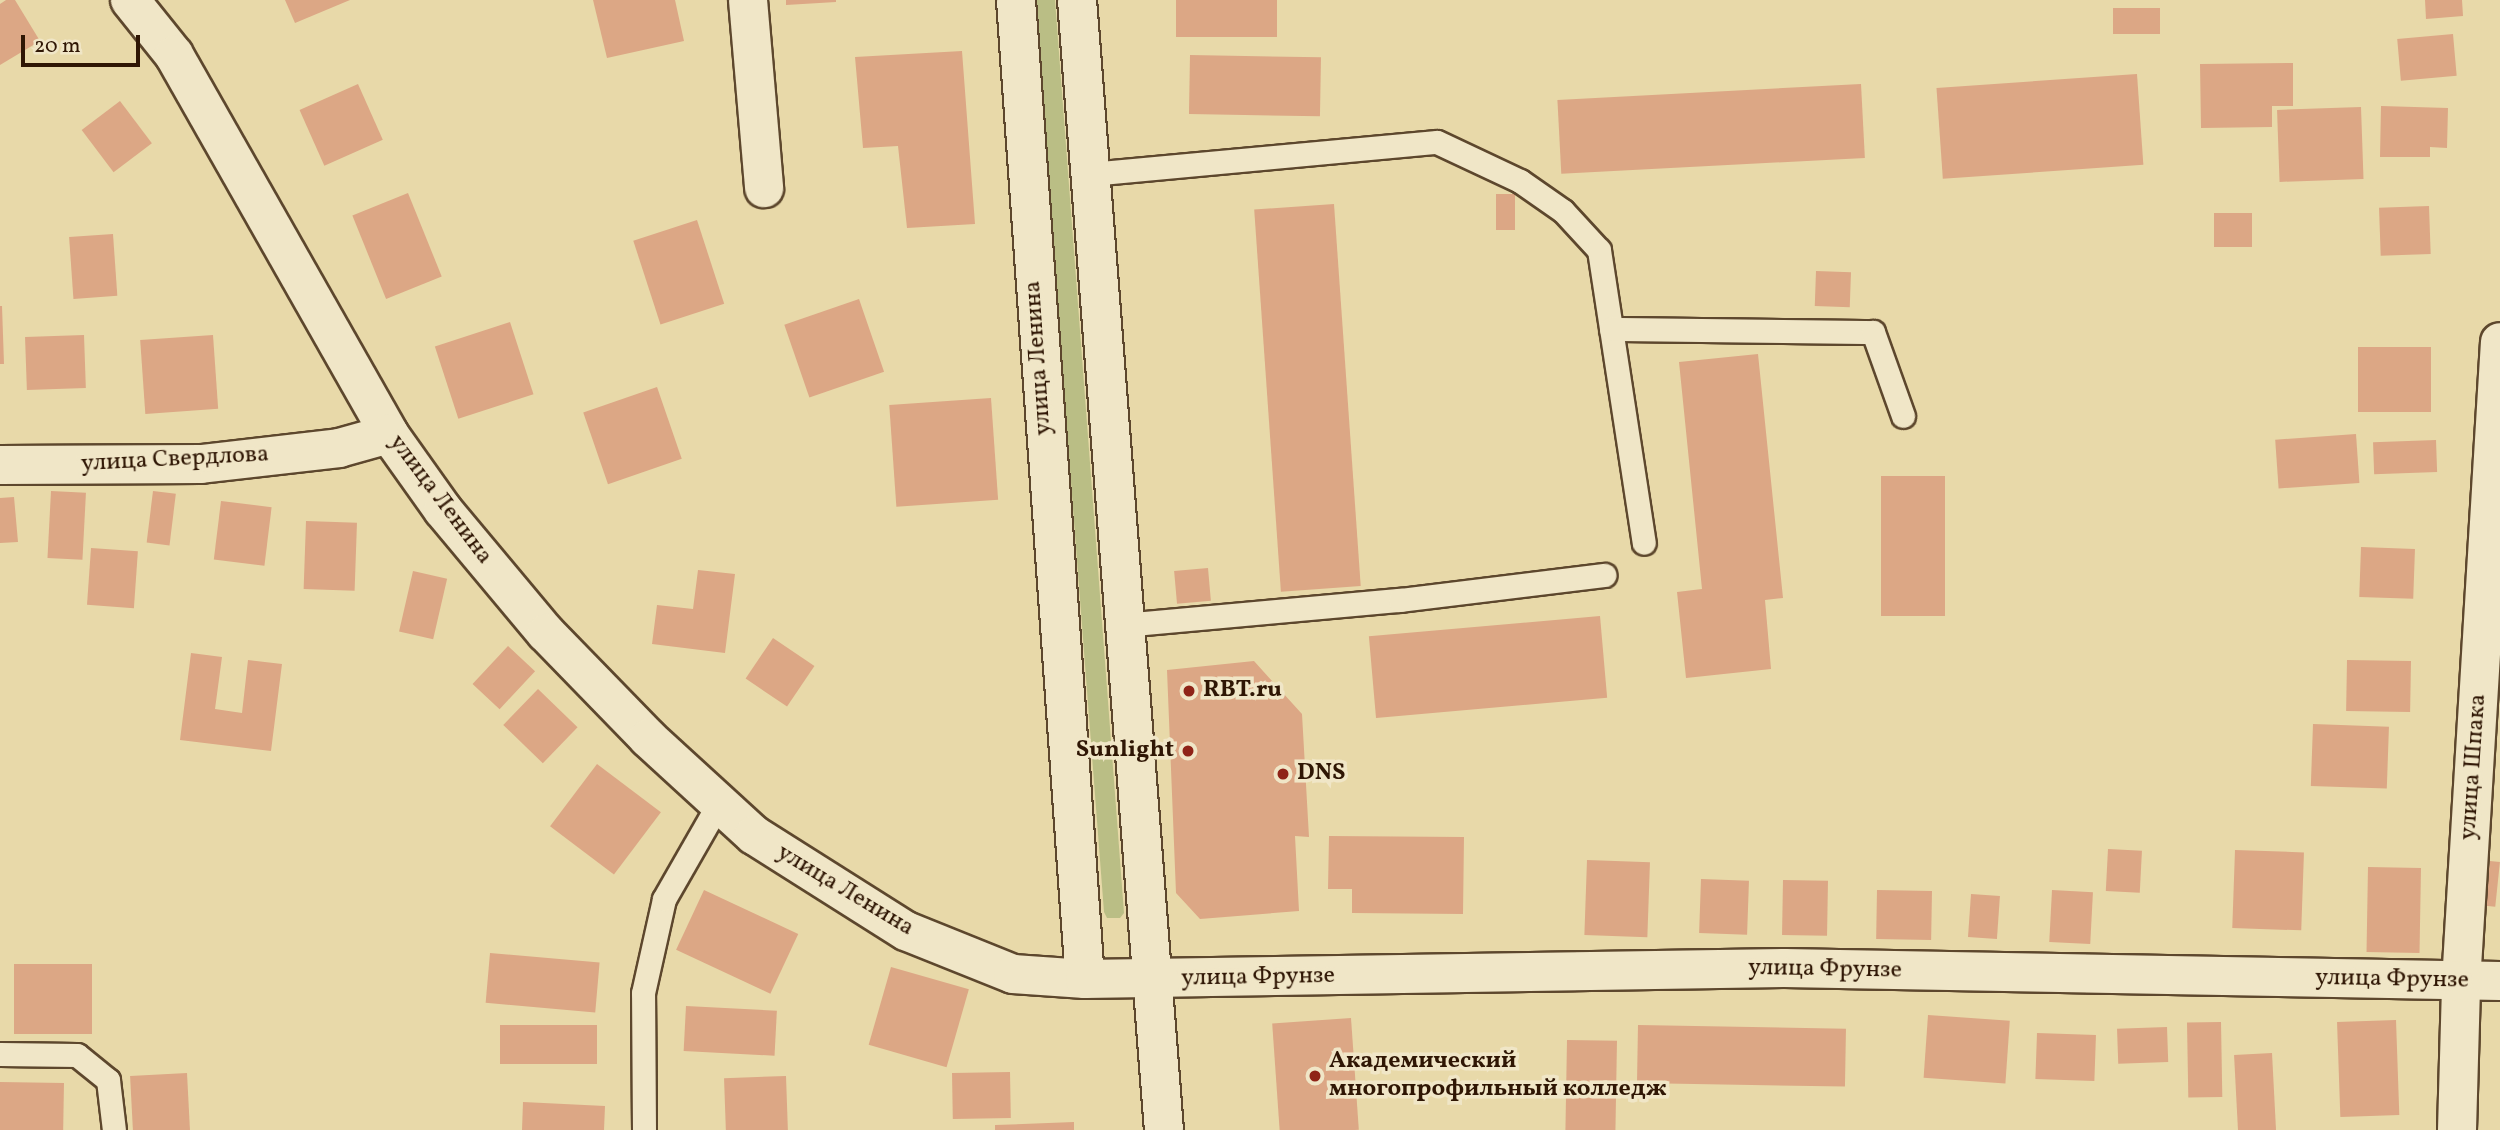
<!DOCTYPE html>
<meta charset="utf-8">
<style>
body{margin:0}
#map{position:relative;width:2500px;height:1130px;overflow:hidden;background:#e8d9a9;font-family:Vollkorn,serif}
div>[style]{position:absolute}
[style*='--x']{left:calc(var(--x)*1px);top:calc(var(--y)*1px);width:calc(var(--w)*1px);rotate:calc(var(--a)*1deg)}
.green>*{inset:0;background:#babe85}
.building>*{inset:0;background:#dca785;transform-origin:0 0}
.roads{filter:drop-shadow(2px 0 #5d472d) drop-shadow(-2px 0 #5d472d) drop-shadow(0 2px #5d472d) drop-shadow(0 -2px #5d472d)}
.service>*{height:23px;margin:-11.5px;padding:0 11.5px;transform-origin:11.5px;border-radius:11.5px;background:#f0e6c7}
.minor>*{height:38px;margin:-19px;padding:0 19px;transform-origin:19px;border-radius:19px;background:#f0e6c7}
.tertiary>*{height:38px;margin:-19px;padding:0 19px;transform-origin:19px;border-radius:19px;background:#f0e6c7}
.dots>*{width:19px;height:19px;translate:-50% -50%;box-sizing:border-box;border:4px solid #f0e6c7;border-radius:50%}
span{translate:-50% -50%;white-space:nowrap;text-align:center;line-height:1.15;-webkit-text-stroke:7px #f0e6c7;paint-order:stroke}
.street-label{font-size:24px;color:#2f1604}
.poi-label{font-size:24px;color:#2f1604;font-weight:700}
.left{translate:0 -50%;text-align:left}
.right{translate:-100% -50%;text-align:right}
.scale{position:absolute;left:21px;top:35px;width:119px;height:32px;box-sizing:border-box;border:4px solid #2f1604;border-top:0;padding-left:9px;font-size:21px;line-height:24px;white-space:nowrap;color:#2f1604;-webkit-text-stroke:5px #f0e6c7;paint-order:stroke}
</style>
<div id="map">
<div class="green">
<div style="clip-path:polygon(1034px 0,1055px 0,1124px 913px,1120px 918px,1107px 918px,1104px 912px)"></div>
</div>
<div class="building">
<div style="clip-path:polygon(6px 0,15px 0,40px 41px,0 65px,0 4px)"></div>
<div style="clip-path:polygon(285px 0,350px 0,295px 23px)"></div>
<div style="clip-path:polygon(593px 0,675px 0,684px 41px,607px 58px)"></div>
<div style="clip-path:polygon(786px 0,836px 0,836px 2px,786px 5px)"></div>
<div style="left:1176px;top:0;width:101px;height:37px"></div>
<div style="clip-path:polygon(2425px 0,2462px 0,2463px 16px,2426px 19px)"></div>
<div style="left:2160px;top:8px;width:26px;height:47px;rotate:90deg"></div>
<div style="left:2453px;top:34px;width:42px;height:56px;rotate:85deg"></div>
<div style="clip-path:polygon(962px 51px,975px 224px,907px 228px,898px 146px,863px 148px,855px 57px)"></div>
<div style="left:1190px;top:55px;width:131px;height:59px;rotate:1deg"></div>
<div style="clip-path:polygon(2293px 63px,2293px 106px,2272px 106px,2272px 127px,2201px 128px,2200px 64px)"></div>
<div style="left:2137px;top:74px;width:91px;height:201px;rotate:86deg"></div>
<div style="left:358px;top:84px;width:61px;height:64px;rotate:66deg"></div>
<div style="left:1861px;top:84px;width:74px;height:304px;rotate:87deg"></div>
<div style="left:120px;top:101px;width:53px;height:48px;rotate:53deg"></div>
<div style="clip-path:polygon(2381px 106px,2448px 108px,2447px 148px,2430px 147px,2430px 157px,2380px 157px)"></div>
<div style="left:2361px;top:107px;width:72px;height:84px;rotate:88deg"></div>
<div style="left:408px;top:193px;width:90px;height:60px;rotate:68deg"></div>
<div style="left:1496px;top:194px;width:19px;height:36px"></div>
<div style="left:1334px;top:204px;width:383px;height:80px;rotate:86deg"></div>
<div style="left:2429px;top:206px;width:48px;height:50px;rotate:88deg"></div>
<div style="left:2214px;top:213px;width:38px;height:34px"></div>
<div style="left:697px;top:220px;width:88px;height:67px;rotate:72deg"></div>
<div style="left:113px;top:234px;width:62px;height:44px;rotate:86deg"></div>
<div style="left:1816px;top:271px;width:35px;height:35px;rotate:2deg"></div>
<div style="left:859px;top:299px;width:77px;height:79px;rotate:71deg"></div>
<div style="clip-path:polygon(0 306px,2px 306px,4px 364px,0 364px)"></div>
<div style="left:510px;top:322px;width:76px;height:79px;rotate:72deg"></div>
<div style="left:84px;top:335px;width:53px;height:59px;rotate:88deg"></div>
<div style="left:213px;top:335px;width:74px;height:73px;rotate:86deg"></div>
<div style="left:2358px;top:347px;width:73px;height:65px"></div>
<div style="clip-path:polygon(1758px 354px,1783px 598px,1765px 600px,1771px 669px,1686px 678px,1677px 592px,1702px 589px,1679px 362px)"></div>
<div style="left:657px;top:387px;width:76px;height:78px;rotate:71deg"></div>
<div style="left:991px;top:398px;width:102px;height:102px;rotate:86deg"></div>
<div style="left:2356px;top:434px;width:49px;height:81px;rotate:86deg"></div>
<div style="left:2436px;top:440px;width:32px;height:63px;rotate:88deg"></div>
<div style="left:1881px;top:476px;width:64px;height:140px"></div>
<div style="left:51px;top:491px;width:35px;height:67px;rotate:3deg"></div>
<div style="left:153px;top:491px;width:23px;height:52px;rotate:7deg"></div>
<div style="clip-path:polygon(14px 497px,18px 542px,0 543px,0 498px)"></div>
<div style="left:221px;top:501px;width:51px;height:59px;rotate:7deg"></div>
<div style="left:306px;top:521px;width:51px;height:68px;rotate:2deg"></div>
<div style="left:2361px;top:547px;width:54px;height:50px;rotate:2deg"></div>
<div style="left:91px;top:548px;width:47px;height:57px;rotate:4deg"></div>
<div style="left:1208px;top:568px;width:33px;height:34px;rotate:85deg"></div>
<div style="clip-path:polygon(698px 570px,735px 574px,725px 653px,652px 644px,657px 605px,693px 609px)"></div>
<div style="left:413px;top:571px;width:35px;height:62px;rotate:13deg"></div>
<div style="left:1600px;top:616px;width:82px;height:232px;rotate:85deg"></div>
<div style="left:773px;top:638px;width:50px;height:49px;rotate:34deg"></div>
<div style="left:508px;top:646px;width:37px;height:52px;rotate:43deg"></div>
<div style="clip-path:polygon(191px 653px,222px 657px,215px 709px,242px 713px,248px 660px,282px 664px,271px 751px,180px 740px)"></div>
<div style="left:2347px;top:660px;width:64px;height:51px;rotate:1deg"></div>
<div style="clip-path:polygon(1254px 661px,1302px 714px,1309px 837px,1295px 836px,1299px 911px,1200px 919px,1176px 893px,1167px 670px)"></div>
<div style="left:538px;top:689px;width:55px;height:50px;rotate:44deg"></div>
<div style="left:2313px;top:724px;width:76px;height:62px;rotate:2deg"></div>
<div style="left:597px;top:764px;width:80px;height:78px;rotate:37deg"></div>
<div style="clip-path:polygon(1329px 836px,1464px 837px,1463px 914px,1352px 913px,1352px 889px,1328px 889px)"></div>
<div style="left:2108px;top:849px;width:34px;height:42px;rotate:3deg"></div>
<div style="left:2235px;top:850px;width:69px;height:78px;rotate:2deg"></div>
<div style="left:1587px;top:860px;width:63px;height:75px;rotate:2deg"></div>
<div style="left:2490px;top:861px;width:10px;height:45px;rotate:6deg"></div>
<div style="left:2368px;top:867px;width:53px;height:85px;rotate:1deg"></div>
<div style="left:1701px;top:879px;width:48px;height:54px;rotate:2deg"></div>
<div style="left:1783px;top:880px;width:45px;height:55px;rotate:1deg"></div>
<div style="left:704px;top:890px;width:104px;height:66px;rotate:25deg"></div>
<div style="left:1877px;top:890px;width:55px;height:49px;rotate:1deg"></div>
<div style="left:2052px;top:890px;width:41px;height:52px;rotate:3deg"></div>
<div style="left:1971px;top:894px;width:29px;height:43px;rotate:4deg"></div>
<div style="left:490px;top:953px;width:110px;height:50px;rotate:5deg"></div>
<div style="left:14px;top:964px;width:78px;height:70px"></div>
<div style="left:891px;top:967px;width:81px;height:81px;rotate:16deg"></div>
<div style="left:686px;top:1006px;width:91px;height:45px;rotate:3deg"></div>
<div style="left:1928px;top:1015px;width:82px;height:63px;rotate:4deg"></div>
<div style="left:1351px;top:1018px;width:112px;height:79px;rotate:86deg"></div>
<div style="left:2396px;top:1020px;width:95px;height:59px;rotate:88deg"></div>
<div style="left:2221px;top:1022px;width:75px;height:34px;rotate:89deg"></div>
<div style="left:500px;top:1025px;width:97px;height:39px"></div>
<div style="left:1638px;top:1025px;width:208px;height:58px;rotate:1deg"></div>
<div style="left:2167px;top:1027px;width:35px;height:50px;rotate:88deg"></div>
<div style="left:2037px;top:1033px;width:59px;height:46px;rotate:2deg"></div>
<div style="left:1567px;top:1040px;width:50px;height:90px;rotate:1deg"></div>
<div style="left:2272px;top:1053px;width:77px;height:38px;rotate:87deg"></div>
<div style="left:1010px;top:1072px;width:46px;height:58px;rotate:89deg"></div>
<div style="left:187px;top:1073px;width:57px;height:57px;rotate:87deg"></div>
<div style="left:786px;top:1076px;width:54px;height:62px;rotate:88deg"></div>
<div style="left:0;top:1082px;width:64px;height:48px;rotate:1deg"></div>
<div style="clip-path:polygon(523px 1102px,605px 1106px,604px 1130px,522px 1130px)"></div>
<div style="clip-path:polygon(1074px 1122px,1074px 1130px,995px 1130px,995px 1125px)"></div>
</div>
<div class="roads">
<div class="service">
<div style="--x:1090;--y:174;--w:348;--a:-5.3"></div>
<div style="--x:1437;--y:142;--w:92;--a:25.2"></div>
<div style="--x:1520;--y:181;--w:52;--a:34.9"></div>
<div style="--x:1563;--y:211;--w:53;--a:47.3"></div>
<div style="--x:1599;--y:250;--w:296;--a:81.3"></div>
<div style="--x:1611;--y:329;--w:262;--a:0.7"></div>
<div style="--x:1873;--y:332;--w:89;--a:70.3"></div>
<div style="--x:1123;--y:625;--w:278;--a:-5.2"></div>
<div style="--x:1400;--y:600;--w:206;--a:-7"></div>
<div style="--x:0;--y:1054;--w:77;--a:0.7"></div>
<div style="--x:77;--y:1055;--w:40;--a:39"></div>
<div style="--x:108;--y:1080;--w:50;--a:83.2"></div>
<div style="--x:644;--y:1130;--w:137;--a:-90.4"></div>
<div style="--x:643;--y:993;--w:96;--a:-77.4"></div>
<div style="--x:664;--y:899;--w:111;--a:-60.2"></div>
</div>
<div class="minor">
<div style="--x:130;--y:0;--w:70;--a:51.3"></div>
<div style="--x:174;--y:55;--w:436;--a:60.4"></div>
<div style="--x:389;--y:434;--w:93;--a:54.6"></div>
<div style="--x:443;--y:510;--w:160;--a:50.1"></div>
<div style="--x:546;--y:633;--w:146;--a:45.8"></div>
<div style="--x:648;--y:738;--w:144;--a:42.5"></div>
<div style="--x:754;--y:835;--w:180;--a:32.3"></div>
<div style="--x:906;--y:931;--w:115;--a:21.9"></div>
<div style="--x:1013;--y:974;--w:72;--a:4"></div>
<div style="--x:748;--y:0;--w:189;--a:85.1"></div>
<div style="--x:0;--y:465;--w:201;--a:-0.3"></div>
<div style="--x:201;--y:464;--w:139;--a:-6.6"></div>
<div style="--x:339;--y:448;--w:52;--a:-15.6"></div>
<div style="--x:2457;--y:1130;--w:147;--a:-88.4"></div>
<div style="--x:2461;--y:983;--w:642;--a:-86.52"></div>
</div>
<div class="tertiary">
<div style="--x:1016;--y:0;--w:981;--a:85.97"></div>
<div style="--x:1085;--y:979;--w:699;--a:-0.9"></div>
<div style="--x:1784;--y:968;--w:716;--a:1.04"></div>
<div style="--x:1077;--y:0;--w:1133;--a:85.6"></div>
</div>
</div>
<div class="dots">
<div style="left:1189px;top:691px;background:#8f2418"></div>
<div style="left:1188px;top:751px;background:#8f2418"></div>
<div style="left:1283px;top:774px;background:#8f2418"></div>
<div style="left:1315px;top:1076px;background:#8f2418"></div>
</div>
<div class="street-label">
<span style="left:1039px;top:358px;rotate:-94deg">улица Ленина</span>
<span style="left:175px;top:460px;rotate:-3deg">улица Свердлова</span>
<span style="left:440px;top:500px;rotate:53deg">улица Ленина</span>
<span style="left:2474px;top:767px;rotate:-86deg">улица Шпака</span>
<span style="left:845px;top:891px;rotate:31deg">улица Ленина</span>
<span style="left:1825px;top:970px;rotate:1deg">улица Фрунзе</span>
<span style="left:1258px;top:978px;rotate:-1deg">улица Фрунзе</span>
<span style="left:2392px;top:980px;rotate:1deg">улица Фрунзе</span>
</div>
<div class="poi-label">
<span class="left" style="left:1203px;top:691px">RBT.ru</span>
<span class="right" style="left:1174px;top:751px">Sunlight</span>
<span class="left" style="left:1297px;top:774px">DNS</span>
<span class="left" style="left:1329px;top:1076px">Академический<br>многопрофильный колледж</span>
</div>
<div class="scale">20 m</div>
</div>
